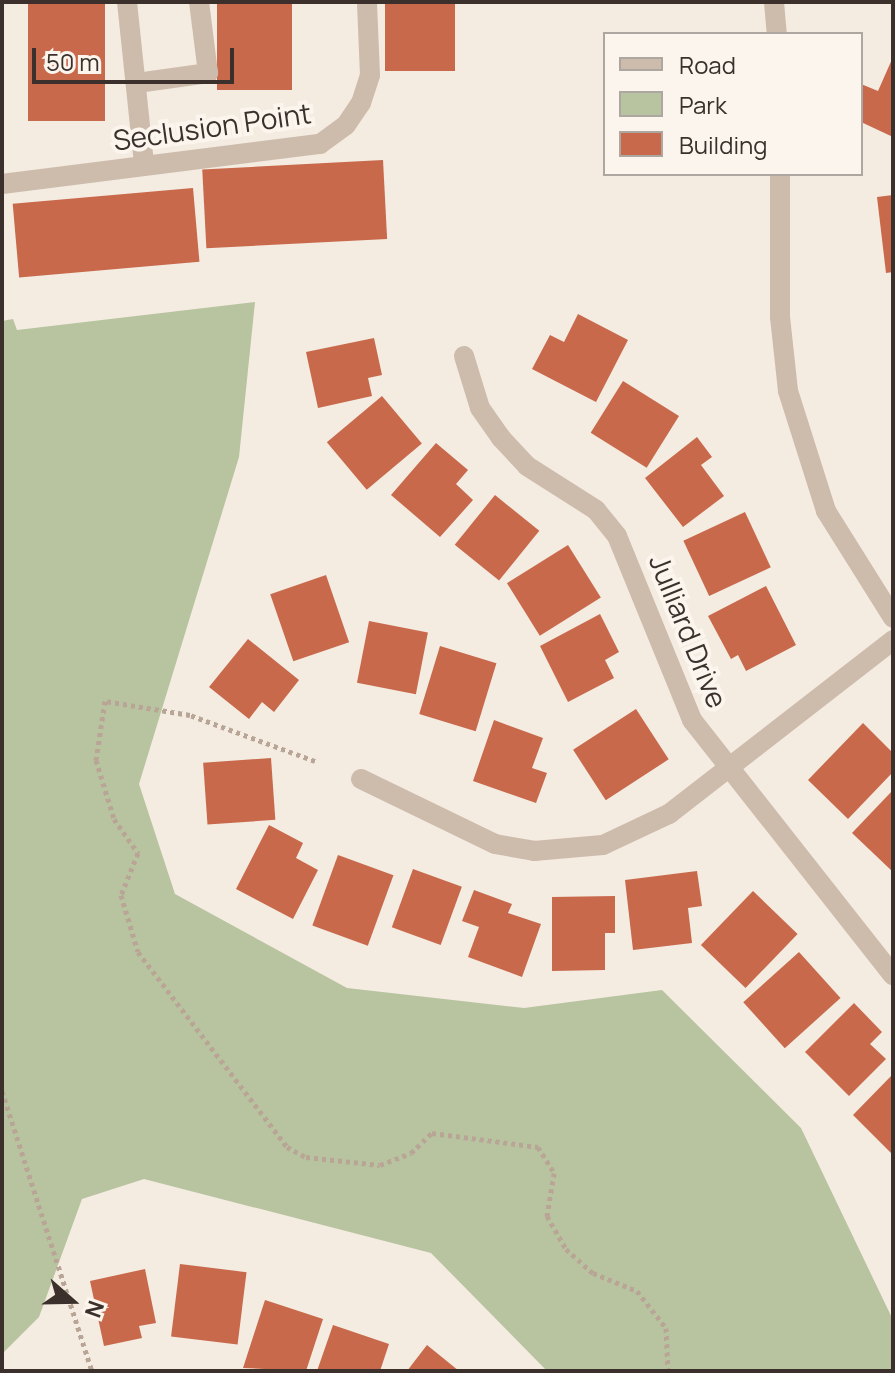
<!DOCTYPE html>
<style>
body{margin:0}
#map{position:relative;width:895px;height:1373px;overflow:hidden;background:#f4ebe1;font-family:Manrope,sans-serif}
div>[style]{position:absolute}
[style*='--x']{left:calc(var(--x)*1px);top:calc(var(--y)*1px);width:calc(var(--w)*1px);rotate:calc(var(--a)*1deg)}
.green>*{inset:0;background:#b8c4a0}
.building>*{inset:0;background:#c8694b;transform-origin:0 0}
.path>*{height:5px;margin-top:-2.5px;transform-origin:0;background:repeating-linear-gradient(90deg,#b9a596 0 4px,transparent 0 8px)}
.minor>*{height:20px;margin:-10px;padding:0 10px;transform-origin:10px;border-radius:10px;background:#cdbbac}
span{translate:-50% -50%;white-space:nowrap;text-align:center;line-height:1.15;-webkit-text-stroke:8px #fbf5ee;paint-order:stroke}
.street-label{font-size:28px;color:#3b302b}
.frame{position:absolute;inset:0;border:4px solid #3b302b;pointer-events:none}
.legend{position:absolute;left:603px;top:32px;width:260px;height:144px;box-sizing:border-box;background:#fbf5ee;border:2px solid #aea6a0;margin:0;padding:10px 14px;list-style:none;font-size:24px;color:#3b302b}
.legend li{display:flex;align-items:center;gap:16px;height:40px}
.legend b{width:40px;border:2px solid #aea6a0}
.north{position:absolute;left:32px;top:1261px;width:80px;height:80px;-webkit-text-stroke:6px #fbf5ee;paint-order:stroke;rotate:110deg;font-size:22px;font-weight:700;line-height:32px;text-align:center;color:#3b302b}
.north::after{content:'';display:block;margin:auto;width:28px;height:36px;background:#3b302b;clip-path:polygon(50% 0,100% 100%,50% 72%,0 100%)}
.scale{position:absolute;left:32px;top:48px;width:202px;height:36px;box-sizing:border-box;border:4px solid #3b302b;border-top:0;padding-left:10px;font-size:24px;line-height:28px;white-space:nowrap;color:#3b302b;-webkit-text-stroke:6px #fbf5ee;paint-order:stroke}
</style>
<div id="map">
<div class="green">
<div style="clip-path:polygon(255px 302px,239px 457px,139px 784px,175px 894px,347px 988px,524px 1008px,662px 990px,801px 1128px,893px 1320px,893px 1371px,547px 1371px,431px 1253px,144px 1179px,82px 1199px,39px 1317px,2px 1354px,2px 321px,13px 319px,17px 330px)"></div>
</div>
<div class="building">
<div style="left:28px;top:2px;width:77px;height:119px"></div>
<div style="left:217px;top:2px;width:75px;height:88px"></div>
<div style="left:385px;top:2px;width:70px;height:69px"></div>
<div style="clip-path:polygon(893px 57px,893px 137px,861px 122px,861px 84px,878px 91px)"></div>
<div style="left:383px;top:160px;width:79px;height:181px;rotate:87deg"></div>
<div style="left:193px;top:188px;width:74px;height:181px;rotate:85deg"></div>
<div style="clip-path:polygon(893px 195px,893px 272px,886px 273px,877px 197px)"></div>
<div style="clip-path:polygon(578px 314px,628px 340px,596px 402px,532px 369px,550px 335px,564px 342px)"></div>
<div style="clip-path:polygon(374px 338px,382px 375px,368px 378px,372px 396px,318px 408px,306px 352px)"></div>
<div style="left:623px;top:381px;width:66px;height:61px;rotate:32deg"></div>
<div style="left:382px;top:396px;width:62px;height:72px;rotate:50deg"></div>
<div style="clip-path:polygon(697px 437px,712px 457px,701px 465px,724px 496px,683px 527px,645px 478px)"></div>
<div style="clip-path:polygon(436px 443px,468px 470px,456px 484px,473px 500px,440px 537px,391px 495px)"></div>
<div style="left:495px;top:495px;width:57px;height:64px;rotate:39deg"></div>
<div style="left:745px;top:512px;width:61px;height:68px;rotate:65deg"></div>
<div style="left:568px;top:545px;width:62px;height:72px;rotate:58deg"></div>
<div style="left:326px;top:575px;width:71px;height:59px;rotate:71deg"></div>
<div style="clip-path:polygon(766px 586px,796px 645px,746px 671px,738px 655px,731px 659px,708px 616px)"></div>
<div style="clip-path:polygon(600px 614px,619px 652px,605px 660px,614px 678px,568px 702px,540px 646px)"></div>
<div style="left:369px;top:621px;width:60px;height:63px;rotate:11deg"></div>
<div style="clip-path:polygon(248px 639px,299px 680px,274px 712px,262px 702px,249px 719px,209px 687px)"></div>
<div style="left:440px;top:646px;width:59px;height:71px;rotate:17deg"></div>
<div style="left:636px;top:709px;width:60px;height:75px;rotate:57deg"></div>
<div style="clip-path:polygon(494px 720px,543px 738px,532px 768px,547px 773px,536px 803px,473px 781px)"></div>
<div style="clip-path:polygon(863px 723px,893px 753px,893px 772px,848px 819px,808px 780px)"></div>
<div style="left:271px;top:758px;width:62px;height:68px;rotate:86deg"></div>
<div style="clip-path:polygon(893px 790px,893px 872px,852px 833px)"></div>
<div style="clip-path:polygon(269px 825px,303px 843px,296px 858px,318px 870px,293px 919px,236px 889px)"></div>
<div style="left:338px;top:855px;width:59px;height:75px;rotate:20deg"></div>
<div style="left:413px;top:869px;width:52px;height:62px;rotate:20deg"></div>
<div style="clip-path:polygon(697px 871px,702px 906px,688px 908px,692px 943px,633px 950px,625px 880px)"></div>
<div style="clip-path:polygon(474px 890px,512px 904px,508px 913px,541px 924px,522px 977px,468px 957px,479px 927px,462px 921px)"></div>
<div style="left:753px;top:891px;width:62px;height:75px;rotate:44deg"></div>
<div style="clip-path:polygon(615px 896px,615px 933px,605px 933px,605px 970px,552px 971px,552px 897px)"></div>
<div style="left:799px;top:952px;width:62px;height:75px;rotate:48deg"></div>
<div style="clip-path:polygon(854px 1003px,882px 1032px,870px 1044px,886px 1059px,849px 1096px,805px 1052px)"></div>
<div style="clip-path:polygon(893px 1074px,893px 1155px,853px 1115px)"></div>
<div style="left:180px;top:1264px;width:67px;height:73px;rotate:7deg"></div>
<div style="clip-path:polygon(145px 1269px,156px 1323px,139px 1326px,142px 1338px,104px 1346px,90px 1281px)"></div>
<div style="clip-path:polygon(265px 1300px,323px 1319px,306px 1371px,243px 1368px)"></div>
<div style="clip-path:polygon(333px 1325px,389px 1344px,380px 1371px,317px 1371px)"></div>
<div style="clip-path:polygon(427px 1345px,459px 1371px,407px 1371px)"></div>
</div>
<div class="path">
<div style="--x:315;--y:761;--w:133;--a:-159.8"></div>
<div style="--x:190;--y:715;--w:86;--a:-170.6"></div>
<div style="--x:105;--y:701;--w:60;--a:98.7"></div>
<div style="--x:96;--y:760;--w:62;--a:73"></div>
<div style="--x:114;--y:819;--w:42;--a:54.8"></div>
<div style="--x:138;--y:853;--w:45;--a:112"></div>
<div style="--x:121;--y:895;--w:59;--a:73.4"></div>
<div style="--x:138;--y:952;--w:245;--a:52.6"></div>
<div style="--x:287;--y:1147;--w:21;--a:28"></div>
<div style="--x:306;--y:1157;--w:74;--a:6.2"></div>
<div style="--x:380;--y:1165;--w:33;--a:-21"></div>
<div style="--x:411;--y:1153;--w:29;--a:-44"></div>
<div style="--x:432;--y:1133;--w:107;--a:7.5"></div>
<div style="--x:538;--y:1147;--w:31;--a:58"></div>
<div style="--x:554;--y:1173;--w:44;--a:99.2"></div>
<div style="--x:547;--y:1216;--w:38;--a:60"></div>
<div style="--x:566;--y:1249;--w:36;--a:42"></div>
<div style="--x:593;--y:1273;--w:48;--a:22.2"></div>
<div style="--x:637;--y:1291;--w:47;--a:51.9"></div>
<div style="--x:666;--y:1328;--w:43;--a:87.3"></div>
<div style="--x:2;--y:1091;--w:294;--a:72.2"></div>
</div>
<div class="minor">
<div style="--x:127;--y:2;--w:164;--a:84"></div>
<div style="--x:774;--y:2;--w:32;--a:85"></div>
<div style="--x:137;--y:83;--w:72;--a:-8"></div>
<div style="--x:208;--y:73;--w:72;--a:-97.2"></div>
<div style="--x:780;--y:174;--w:143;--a:90"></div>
<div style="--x:780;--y:317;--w:74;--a:83.8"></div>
<div style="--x:788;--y:391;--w:126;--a:72.4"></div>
<div style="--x:826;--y:511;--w:126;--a:57.9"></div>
<div style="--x:2;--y:184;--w:321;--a:-7.2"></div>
<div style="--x:320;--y:144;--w:32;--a:-36"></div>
<div style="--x:346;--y:125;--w:27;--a:-56"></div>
<div style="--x:361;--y:103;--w:29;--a:-72"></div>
<div style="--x:370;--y:75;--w:73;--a:-92.4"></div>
<div style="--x:464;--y:356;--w:54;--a:72.9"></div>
<div style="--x:480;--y:408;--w:37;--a:55"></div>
<div style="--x:501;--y:438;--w:38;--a:47"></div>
<div style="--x:527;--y:466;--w:82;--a:32.5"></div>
<div style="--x:596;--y:510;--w:33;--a:51"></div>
<div style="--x:617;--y:536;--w:199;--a:67.8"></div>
<div style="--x:692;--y:720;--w:325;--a:51.8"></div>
<div style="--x:361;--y:779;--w:149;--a:25.9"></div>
<div style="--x:495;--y:844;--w:40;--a:10"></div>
<div style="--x:534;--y:851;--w:69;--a:-5"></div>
<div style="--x:603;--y:845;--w:73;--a:-25.2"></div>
<div style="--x:669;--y:814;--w:284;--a:-37.8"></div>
</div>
<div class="street-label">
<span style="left:212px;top:126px;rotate:-8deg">Seclusion Point</span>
<span style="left:689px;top:631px;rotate:68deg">Julliard Drive</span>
</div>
<div class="frame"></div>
<ul class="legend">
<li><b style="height:10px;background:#cdbbac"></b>Road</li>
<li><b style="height:22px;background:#b8c4a0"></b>Park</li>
<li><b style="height:22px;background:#c8694b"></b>Building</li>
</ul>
<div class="north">N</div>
<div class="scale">50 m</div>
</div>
